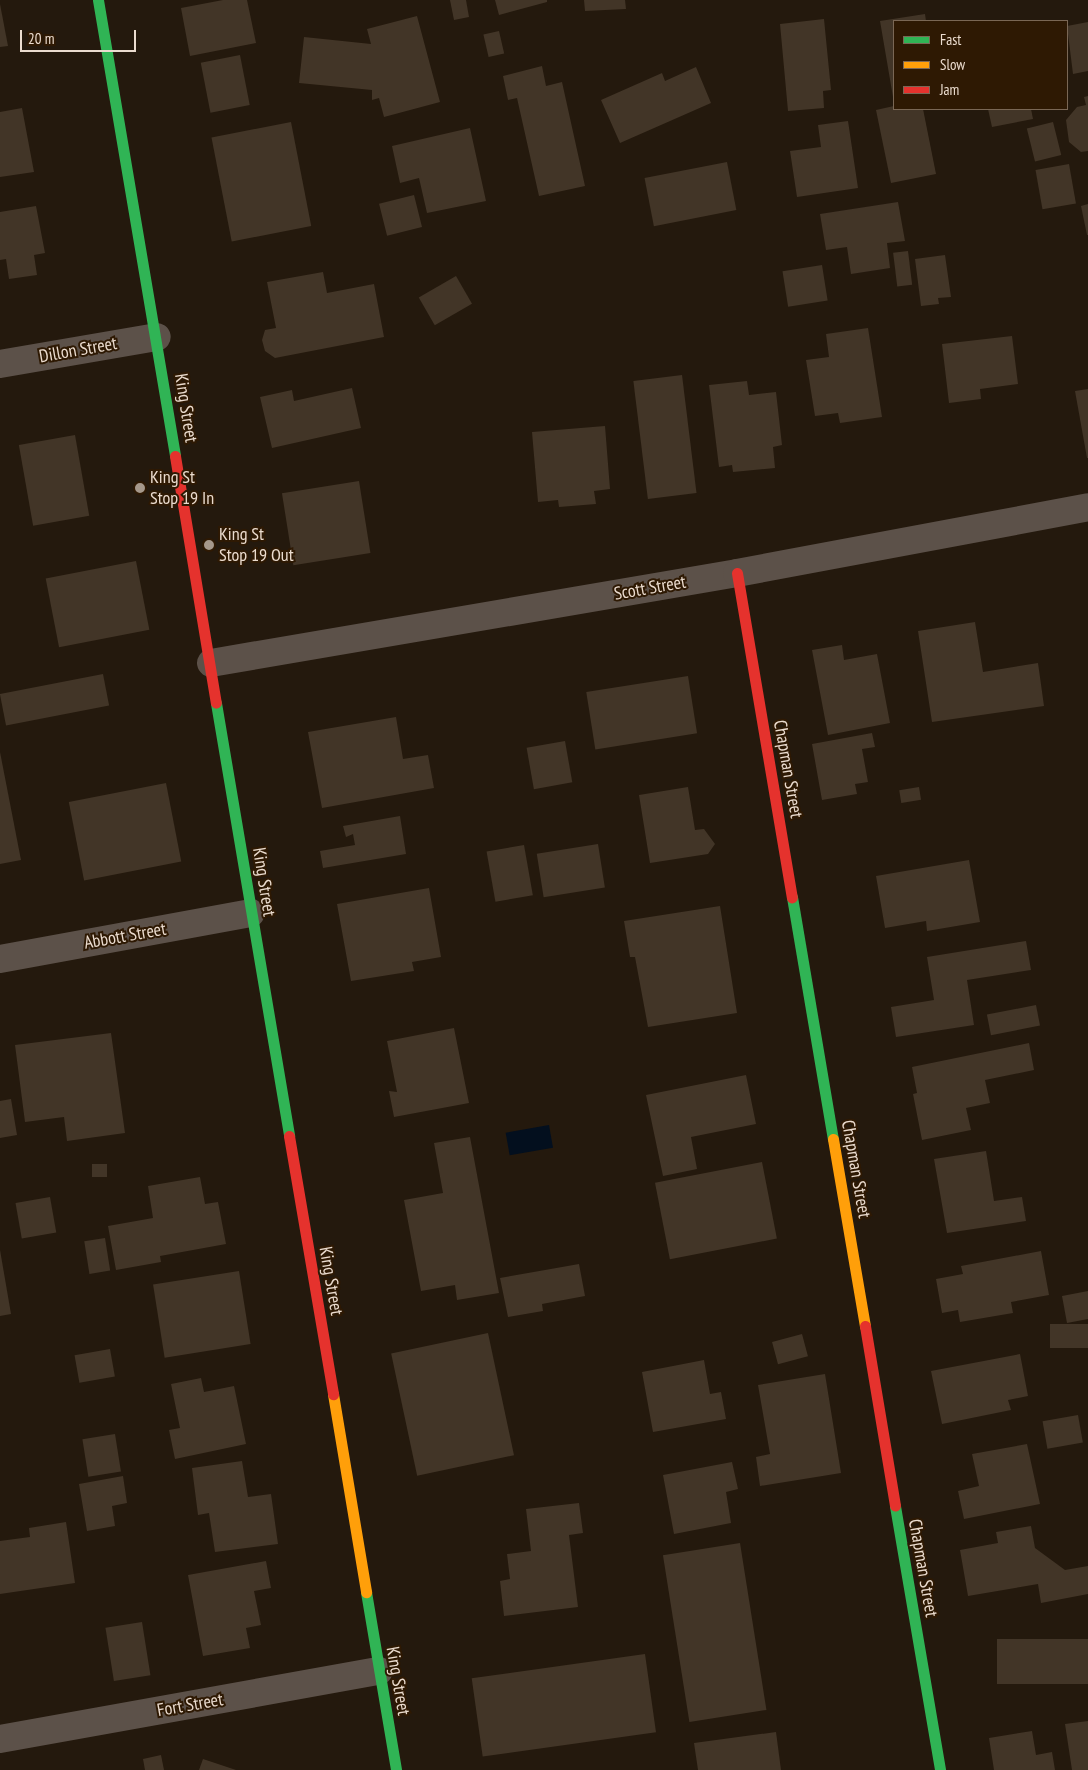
<!DOCTYPE html>
<style>
body{margin:0}
#map{position:relative;width:1088px;height:1770px;overflow:hidden;background:#24190d;font-family:"PT Sans Narrow",sans-serif}
div>[style]{position:absolute}
[style*='--x']{left:calc(var(--x)*1px);top:calc(var(--y)*1px);width:calc(var(--w)*1px);rotate:calc(var(--a)*1deg)}
.water>*{inset:0;background:#030f1e;transform-origin:0 0}
.building>*{inset:0;background:#423527;transform-origin:0 0}
.street>*{height:28px;margin:-14px;padding:0 14px;transform-origin:14px;border-radius:14px;background:#5c5149}
.fast>*{height:11px;margin:-5.5px;padding:0 5.5px;transform-origin:5.5px;border-radius:5.5px;background:#30b455}
.slow>*{height:11px;margin:-5.5px;padding:0 5.5px;transform-origin:5.5px;border-radius:5.5px;background:#ff9f0a}
.jam>*{height:11px;margin:-5.5px;padding:0 5.5px;transform-origin:5.5px;border-radius:5.5px;background:#e5322d}
.dots>*{width:14px;height:14px;translate:-50% -50%;box-sizing:border-box;border:2px solid #2e1903;border-radius:50%}
span{translate:-50% -50%;white-space:nowrap;text-align:center;line-height:1.15;-webkit-text-stroke:4px #2e1903;paint-order:stroke}
.street-label{font-size:18px;color:#ebdccf}
.poi-label{font-size:18px;color:#ebdccf}
.left{translate:0 -50%;text-align:left}
.legend{position:absolute;left:893px;top:20px;width:175px;height:90px;box-sizing:border-box;background:#2e1903;border:1px solid #7a6755;margin:0;padding:6px 9px;list-style:none;font-size:15px;color:#ebdccf}
.legend li{display:flex;align-items:center;gap:10px;height:25px}
.legend b{width:25px;border:1px solid #7a6755}
.scale{position:absolute;left:20px;top:30px;width:116px;height:22px;box-sizing:border-box;border:2px solid #ebdccf;border-top:0;padding-left:6px;font-size:15px;line-height:18px;white-space:nowrap;color:#ebdccf;-webkit-text-stroke:4px #2e1903;paint-order:stroke}
</style>
<div id="map">
<div class="water">
<div style="left:549px;top:1125px;width:23px;height:44px;rotate:80deg"></div>
</div>
<div class="building">
<div style="clip-path:polygon(223px 0,247px 0,256px 43px,190px 56px,181px 8px)"></div>
<div style="clip-path:polygon(450px 0,466px 0,469px 17px,454px 20px)"></div>
<div style="clip-path:polygon(495px 0,547px 0,547px 2px,499px 15px)"></div>
<div style="clip-path:polygon(584px 0,625px 0,626px 9px,585px 11px)"></div>
<div style="clip-path:polygon(0 4px,8px 46px,0 47px)"></div>
<div style="clip-path:polygon(925px 14px,926px 21px,894px 21px,893px 97px,880px 21px)"></div>
<div style="clip-path:polygon(417px 16px,440px 102px,384px 117px,379px 98px,372px 100px,372px 90px,299px 83px,304px 37px,371px 44px,367px 29px)"></div>
<div style="clip-path:polygon(824px 19px,831px 90px,823px 91px,824px 108px,788px 111px,780px 24px)"></div>
<div style="clip-path:polygon(1088px 22px,1088px 71px,1073px 74px,1067px 26px)"></div>
<div style="left:499px;top:31px;width:23px;height:16px;rotate:77deg"></div>
<div style="left:240px;top:55px;width:51px;height:40px;rotate:79deg"></div>
<div style="clip-path:polygon(542px 66px,546px 86px,562px 82px,585px 186px,539px 196px,517px 98px,508px 100px,503px 76px)"></div>
<div style="clip-path:polygon(696px 67px,711px 103px,620px 143px,601px 100px,662px 73px,665px 81px)"></div>
<div style="clip-path:polygon(1088px 96px,1088px 151px,1081px 152px,1069px 142px,1066px 120px,1077px 107px,1086px 105px,1084px 97px)"></div>
<div style="clip-path:polygon(894px 106px,923px 109px,936px 174px,891px 183px,876px 110px)"></div>
<div style="clip-path:polygon(22px 108px,34px 172px,0 177px,0 112px)"></div>
<div style="clip-path:polygon(988px 109px,1031px 109px,1033px 119px,992px 127px)"></div>
<div style="clip-path:polygon(848px 121px,858px 188px,797px 197px,790px 151px,821px 147px,818px 125px)"></div>
<div style="left:291px;top:122px;width:106px;height:81px;rotate:79deg"></div>
<div style="left:1053px;top:122px;width:34px;height:27px;rotate:76deg"></div>
<div style="clip-path:polygon(470px 128px,486px 201px,427px 213px,419px 178px,400px 183px,392px 146px)"></div>
<div style="left:727px;top:162px;width:49px;height:84px;rotate:79deg"></div>
<div style="left:1069px;top:164px;width:40px;height:34px;rotate:80deg"></div>
<div style="left:414px;top:195px;width:33px;height:36px;rotate:76deg"></div>
<div style="clip-path:polygon(898px 202px,905px 241px,887px 243px,890px 268px,851px 274px,847px 247px,826px 250px,820px 214px)"></div>
<div style="clip-path:polygon(1088px 204px,1088px 235px,1087px 235px,1081px 206px)"></div>
<div style="clip-path:polygon(36px 206px,45px 253px,34px 255px,37px 275px,9px 279px,6px 259px,0 260px,0 212px)"></div>
<div style="left:908px;top:251px;width:34px;height:15px;rotate:83deg"></div>
<div style="clip-path:polygon(945px 255px,951px 297px,938px 298px,939px 304px,921px 306px,915px 259px)"></div>
<div style="left:822px;top:265px;width:36px;height:40px;rotate:81deg"></div>
<div style="clip-path:polygon(323px 272px,327px 293px,374px 284px,384px 337px,275px 358px,265px 351px,262px 340px,265px 330px,276px 328px,267px 282px)"></div>
<div style="left:456px;top:276px;width:32px;height:43px;rotate:60deg"></div>
<div style="clip-path:polygon(868px 328px,882px 417px,840px 423px,838px 413px,815px 416px,806px 360px,829px 357px,826px 334px)"></div>
<div style="clip-path:polygon(1012px 336px,1018px 384px,980px 389px,981px 399px,949px 403px,942px 344px)"></div>
<div style="left:682px;top:375px;width:119px;height:49px;rotate:83deg"></div>
<div style="clip-path:polygon(747px 381px,749px 395px,776px 392px,782px 445px,773px 447px,775px 468px,733px 472px,732px 465px,719px 467px,709px 385px)"></div>
<div style="clip-path:polygon(352px 388px,361px 428px,272px 448px,260px 397px,292px 390px,294px 401px)"></div>
<div style="clip-path:polygon(1088px 389px,1088px 458px,1087px 458px,1075px 391px)"></div>
<div style="clip-path:polygon(605px 426px,610px 489px,594px 491px,596px 504px,559px 507px,558px 500px,538px 502px,532px 432px)"></div>
<div style="left:75px;top:435px;width:82px;height:57px;rotate:80deg"></div>
<div style="left:359px;top:481px;width:73px;height:78px;rotate:81deg"></div>
<div style="left:136px;top:561px;width:70px;height:92px;rotate:79deg"></div>
<div style="clip-path:polygon(975px 622px,983px 672px,1038px 663px,1044px 706px,932px 722px,918px 631px)"></div>
<div style="clip-path:polygon(842px 645px,844px 660px,877px 654px,890px 723px,828px 735px,812px 650px)"></div>
<div style="left:103px;top:674px;width:32px;height:105px;rotate:79deg"></div>
<div style="left:688px;top:676px;width:58px;height:103px;rotate:81deg"></div>
<div style="clip-path:polygon(396px 717px,403px 759px,428px 755px,434px 788px,322px 808px,308px 732px)"></div>
<div style="clip-path:polygon(872px 733px,875px 747px,862px 749px,868px 782px,855px 784px,857px 794px,822px 800px,812px 744px)"></div>
<div style="left:565px;top:741px;width:42px;height:39px;rotate:80deg"></div>
<div style="clip-path:polygon(0 752px,21px 860px,0 864px)"></div>
<div style="left:166px;top:783px;width:80px;height:99px;rotate:79deg"></div>
<div style="clip-path:polygon(688px 787px,695px 830px,704px 829px,715px 844px,708px 854px,650px 863px,639px 795px)"></div>
<div style="left:919px;top:787px;width:13px;height:20px;rotate:81deg"></div>
<div style="clip-path:polygon(400px 816px,406px 854px,323px 868px,320px 851px,355px 845px,353px 834px,346px 837px,343px 826px)"></div>
<div style="left:598px;top:844px;width:44px;height:62px;rotate:81deg"></div>
<div style="left:524px;top:845px;width:51px;height:38px;rotate:80deg"></div>
<div style="clip-path:polygon(969px 860px,980px 922px,927px 931px,926px 921px,885px 928px,876px 876px)"></div>
<div style="clip-path:polygon(429px 888px,441px 957px,412px 962px,414px 971px,351px 981px,337px 904px)"></div>
<div style="clip-path:polygon(720px 906px,737px 1013px,648px 1027px,635px 957px,630px 957px,624px 921px)"></div>
<div style="clip-path:polygon(1026px 941px,1031px 970px,967px 980px,974px 1025px,896px 1037px,891px 1007px,934px 1000px,927px 957px)"></div>
<div style="left:1036px;top:1005px;width:21px;height:50px;rotate:79deg"></div>
<div style="clip-path:polygon(454px 1028px,469px 1103px,394px 1117px,389px 1091px,397px 1092px,387px 1041px)"></div>
<div style="clip-path:polygon(111px 1033px,125px 1133px,67px 1141px,64px 1117px,25px 1122px,15px 1045px)"></div>
<div style="clip-path:polygon(1029px 1043px,1034px 1070px,985px 1080px,990px 1103px,966px 1108px,971px 1130px,922px 1140px,913px 1094px,917px 1093px,912px 1067px)"></div>
<div style="clip-path:polygon(746px 1075px,756px 1124px,691px 1137px,697px 1169px,663px 1176px,646px 1095px)"></div>
<div style="clip-path:polygon(11px 1099px,17px 1135px,0 1138px,0 1101px)"></div>
<div style="clip-path:polygon(470px 1137px,499px 1293px,457px 1300px,455px 1285px,421px 1291px,404px 1200px,443px 1193px,434px 1143px)"></div>
<div style="clip-path:polygon(986px 1151px,994px 1201px,1022px 1197px,1026px 1221px,947px 1233px,934px 1159px)"></div>
<div style="left:762px;top:1162px;width:78px;height:109px;rotate:79deg"></div>
<div style="left:107px;top:1164px;width:13px;height:15px;rotate:90deg"></div>
<div style="clip-path:polygon(200px 1177px,205px 1204px,218px 1202px,226px 1244px,160px 1256px,161px 1262px,116px 1270px,108px 1226px,153px 1218px,148px 1186px)"></div>
<div style="left:50px;top:1197px;width:36px;height:35px;rotate:80deg"></div>
<div style="left:105px;top:1238px;width:33px;height:21px;rotate:81deg"></div>
<div style="clip-path:polygon(0 1250px,11px 1314px,0 1316px)"></div>
<div style="clip-path:polygon(1041px 1251px,1049px 1295px,1011px 1302px,1013px 1313px,960px 1322px,958px 1310px,942px 1313px,936px 1279px,963px 1274px,961px 1266px)"></div>
<div style="clip-path:polygon(579px 1264px,585px 1296px,542px 1304px,543px 1311px,508px 1317px,500px 1278px)"></div>
<div style="left:239px;top:1271px;width:74px;height:87px;rotate:81deg"></div>
<div style="clip-path:polygon(1088px 1291px,1088px 1319px,1067px 1323px,1062px 1296px)"></div>
<div style="left:1088px;top:1324px;width:24px;height:38px;rotate:90deg"></div>
<div style="left:488px;top:1333px;width:125px;height:99px;rotate:78deg"></div>
<div style="left:802px;top:1334px;width:23px;height:31px;rotate:75deg"></div>
<div style="left:110px;top:1349px;width:28px;height:36px;rotate:80deg"></div>
<div style="clip-path:polygon(1020px 1354px,1028px 1396px,1008px 1400px,1011px 1410px,942px 1424px,931px 1371px)"></div>
<div style="clip-path:polygon(704px 1360px,710px 1394px,721px 1392px,726px 1419px,653px 1432px,642px 1372px)"></div>
<div style="clip-path:polygon(825px 1374px,841px 1473px,760px 1486px,756px 1457px,770px 1454px,758px 1385px)"></div>
<div style="clip-path:polygon(201px 1378px,204px 1392px,234px 1386px,246px 1444px,175px 1459px,169px 1430px,180px 1428px,171px 1384px)"></div>
<div style="left:1078px;top:1415px;width:28px;height:36px;rotate:80deg"></div>
<div style="left:115px;top:1434px;width:38px;height:33px;rotate:81deg"></div>
<div style="clip-path:polygon(1027px 1444px,1040px 1504px,964px 1519px,958px 1491px,979px 1486px,972px 1454px)"></div>
<div style="clip-path:polygon(242px 1461px,248px 1497px,271px 1494px,278px 1544px,215px 1552px,209px 1513px,198px 1515px,192px 1468px)"></div>
<div style="clip-path:polygon(732px 1462px,738px 1489px,726px 1492px,731px 1523px,674px 1534px,663px 1475px)"></div>
<div style="clip-path:polygon(123px 1476px,127px 1503px,112px 1506px,115px 1526px,87px 1531px,79px 1484px)"></div>
<div style="clip-path:polygon(579px 1503px,583px 1533px,569px 1535px,578px 1607px,504px 1616px,500px 1581px,510px 1579px,507px 1554px,531px 1551px,526px 1509px)"></div>
<div style="clip-path:polygon(66px 1522px,75px 1583px,0 1594px,0 1541px,30px 1537px,29px 1528px)"></div>
<div style="clip-path:polygon(1031px 1526px,1035px 1548px,1065px 1570px,1088px 1566px,1088px 1594px,1041px 1603px,1038px 1584px,968px 1596px,960px 1550px,998px 1543px,996px 1532px)"></div>
<div style="left:740px;top:1543px;width:169px;height:78px;rotate:81deg"></div>
<div style="clip-path:polygon(266px 1561px,271px 1588px,254px 1591px,261px 1625px,246px 1628px,250px 1648px,203px 1656px,188px 1575px)"></div>
<div style="left:142px;top:1622px;width:54px;height:37px;rotate:81deg"></div>
<div style="left:1088px;top:1639px;width:45px;height:91px;rotate:90deg"></div>
<div style="left:645px;top:1654px;width:79px;height:175px;rotate:82deg"></div>
<div style="clip-path:polygon(1088px 1721px,1088px 1770px,1072px 1770px,1065px 1724px)"></div>
<div style="clip-path:polygon(1032px 1731px,1036px 1755px,1052px 1752px,1055px 1770px,994px 1770px,989px 1738px)"></div>
<div style="clip-path:polygon(776px 1732px,781px 1770px,698px 1770px,694px 1743px)"></div>
<div style="clip-path:polygon(161px 1755px,164px 1770px,145px 1770px,143px 1759px)"></div>
<div style="clip-path:polygon(203px 1759px,236px 1770px,199px 1770px)"></div>
</div>
<div class="street">
<div style="--x:0;--y:364;--w:159;--a:-9.8"></div>
<div style="--x:211;--y:663;--w:534;--a:-9.71"></div>
<div style="--x:737;--y:573;--w:357;--a:-10.6"></div>
<div style="--x:0;--y:959;--w:255;--a:-10.4"></div>
<div style="--x:0;--y:1739;--w:385;--a:-10.2"></div>
</div>
<div class="fast">
<div style="--x:98;--y:0;--w:462;--a:80.4"></div>
<div style="--x:216;--y:703;--w:439;--a:80.4"></div>
<div style="--x:792;--y:897;--w:245;--a:80.4"></div>
<div style="--x:895;--y:1506;--w:268;--a:80.3"></div>
<div style="--x:366;--y:1592;--w:181;--a:80.4"></div>
</div>
<div class="slow">
<div style="--x:833;--y:1139;--w:190;--a:80.3"></div>
<div style="--x:333;--y:1394;--w:201;--a:80.5"></div>
</div>
<div class="jam">
<div style="--x:175;--y:456;--w:250;--a:80.6"></div>
<div style="--x:737;--y:573;--w:329;--a:80.4"></div>
<div style="--x:289;--y:1136;--w:262;--a:80.3"></div>
<div style="--x:865;--y:1326;--w:182;--a:80.5"></div>
</div>
<div class="dots">
<div style="left:140px;top:488px;background:#a5988b"></div>
<div style="left:209px;top:545px;background:#a5988b"></div>
</div>
<div class="street-label">
<span style="left:78px;top:350px;rotate:-10deg">Dillon Street</span>
<span style="left:186px;top:408px;rotate:81deg">King Street</span>
<span style="left:650px;top:588px;rotate:-10deg">Scott Street</span>
<span style="left:788px;top:769px;rotate:80deg">Chapman Street</span>
<span style="left:264px;top:882px;rotate:81deg">King Street</span>
<span style="left:125px;top:936px;rotate:-10deg">Abbott Street</span>
<span style="left:856px;top:1169px;rotate:80deg">Chapman Street</span>
<span style="left:331px;top:1281px;rotate:80deg">King Street</span>
<span style="left:923px;top:1568px;rotate:80deg">Chapman Street</span>
<span style="left:398px;top:1681px;rotate:80deg">King Street</span>
<span style="left:190px;top:1705px;rotate:-10deg">Fort Street</span>
</div>
<div class="poi-label">
<span class="left" style="left:150px;top:488px">King St<br>Stop 19 In</span>
<span class="left" style="left:219px;top:545px">King St<br>Stop 19 Out</span>
</div>
<ul class="legend">
<li><b style="height:6px;background:#30b455"></b>Fast</li>
<li><b style="height:6px;background:#ff9f0a"></b>Slow</li>
<li><b style="height:6px;background:#e5322d"></b>Jam</li>
</ul>
<div class="scale">20 m</div>
</div>
